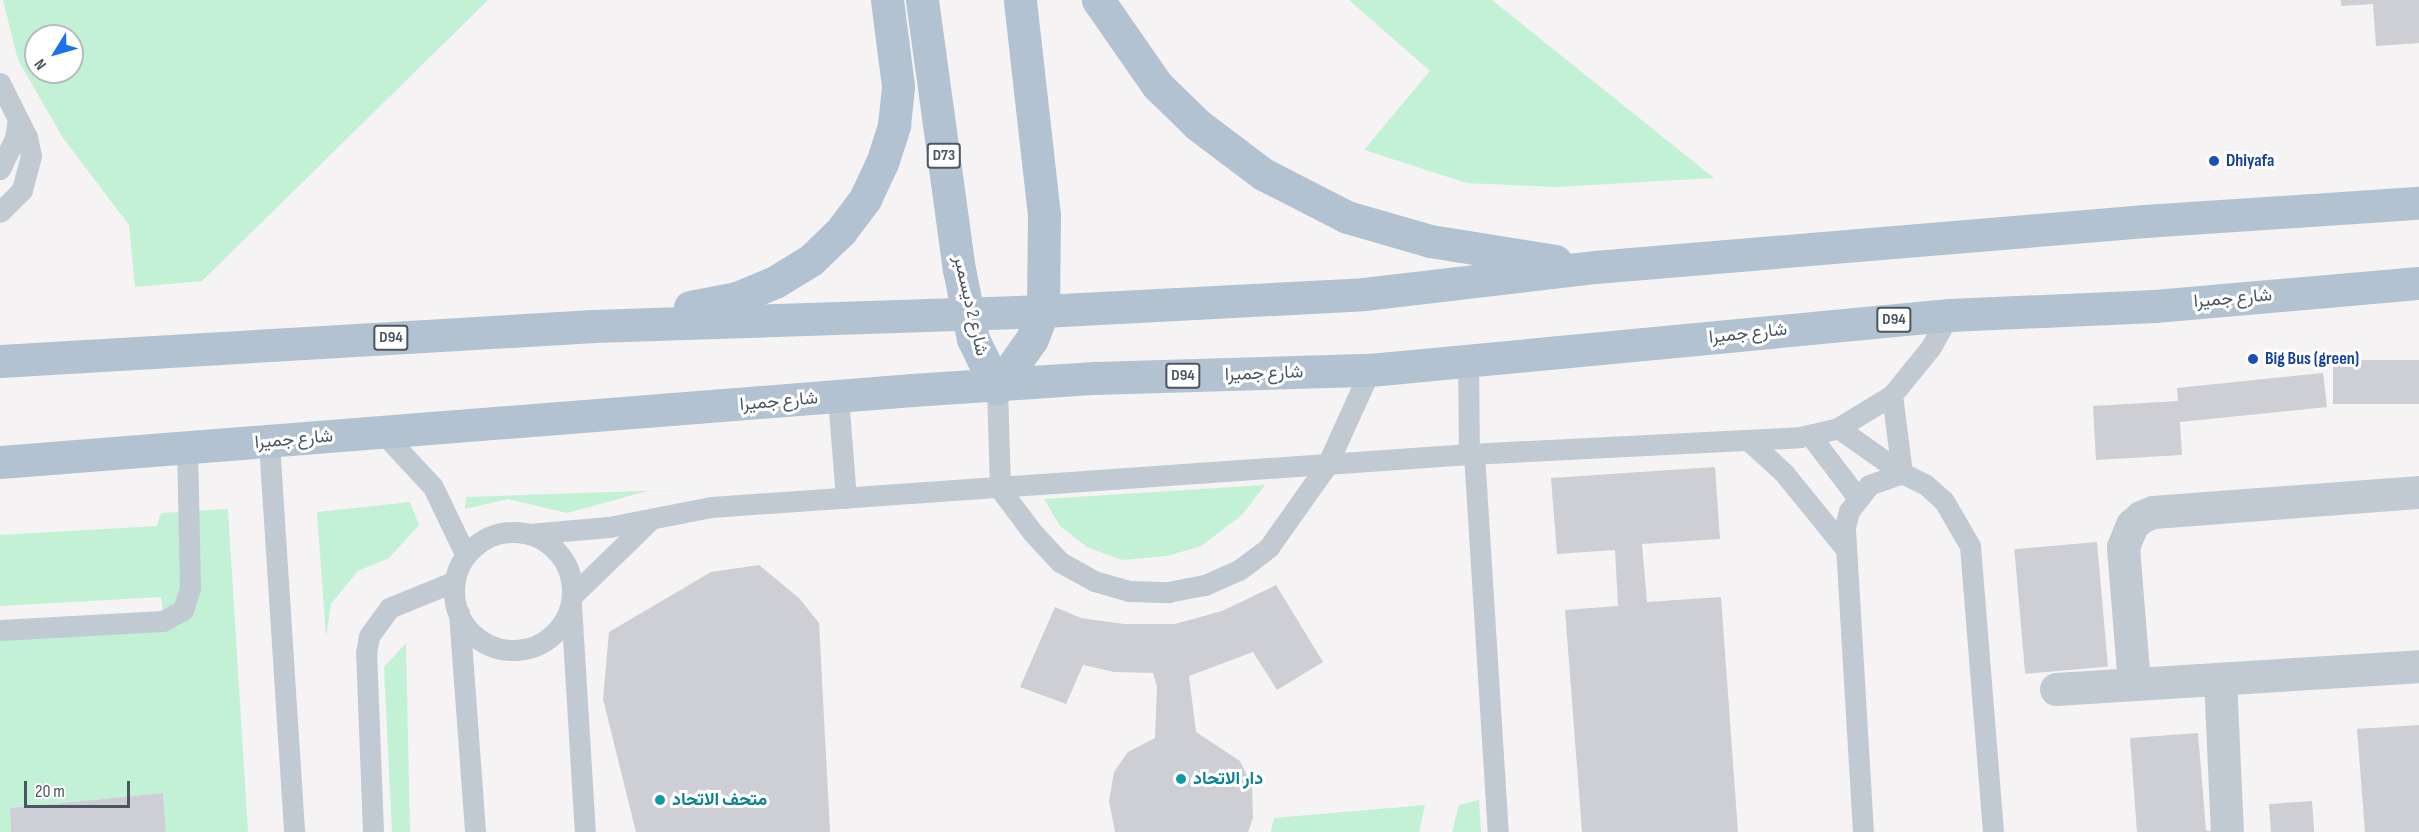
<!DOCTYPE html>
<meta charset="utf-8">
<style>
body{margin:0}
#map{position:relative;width:2419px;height:832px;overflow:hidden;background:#f5f3f3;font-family:"Sofia Sans Condensed",Vazirmatn,sans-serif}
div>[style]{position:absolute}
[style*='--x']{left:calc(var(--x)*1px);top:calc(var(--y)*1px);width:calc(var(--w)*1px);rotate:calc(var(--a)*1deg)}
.green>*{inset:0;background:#c3f1d5}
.building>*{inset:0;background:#cdcfd5;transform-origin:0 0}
.lane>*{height:21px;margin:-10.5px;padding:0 10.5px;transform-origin:10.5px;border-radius:10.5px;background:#c1cad2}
.lane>.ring{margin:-10.5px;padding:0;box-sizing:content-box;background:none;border:21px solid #c1cad2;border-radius:50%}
.street>*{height:33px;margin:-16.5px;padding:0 16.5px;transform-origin:16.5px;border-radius:16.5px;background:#c1cad2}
.primary>*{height:33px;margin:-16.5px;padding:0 16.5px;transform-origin:16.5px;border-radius:16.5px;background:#b3c2d1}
.dots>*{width:16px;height:16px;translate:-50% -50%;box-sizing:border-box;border:3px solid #fff;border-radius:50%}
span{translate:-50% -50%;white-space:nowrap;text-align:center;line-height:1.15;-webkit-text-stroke:6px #fff;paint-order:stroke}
.shield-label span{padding:2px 4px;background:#fff;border:2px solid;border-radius:4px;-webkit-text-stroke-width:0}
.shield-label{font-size:16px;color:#4a5661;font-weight:700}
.transit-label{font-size:18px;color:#164399;font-weight:700}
.left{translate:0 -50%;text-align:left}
.street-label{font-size:18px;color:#4a5661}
.culture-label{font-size:18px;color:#0d838f;font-weight:700}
.north{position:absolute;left:24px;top:24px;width:60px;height:60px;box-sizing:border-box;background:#fff;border:2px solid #b7bbc0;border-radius:50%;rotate:233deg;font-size:16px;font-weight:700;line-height:24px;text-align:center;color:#4a5661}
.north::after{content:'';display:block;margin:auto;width:21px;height:27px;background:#1a73e8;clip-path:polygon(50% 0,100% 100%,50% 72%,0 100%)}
.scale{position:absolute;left:24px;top:781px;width:106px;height:27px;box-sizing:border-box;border:3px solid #4a5661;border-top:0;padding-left:8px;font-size:18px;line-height:21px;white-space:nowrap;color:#4a5661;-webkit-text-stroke:4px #fff;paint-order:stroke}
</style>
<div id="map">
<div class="green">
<div style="clip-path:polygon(evenodd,3px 0,488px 0,202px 281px,135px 287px,129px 225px,63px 138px,18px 60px,3px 0,36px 36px,72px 36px,72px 72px,36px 72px,36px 36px)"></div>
<div style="clip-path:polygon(1349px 0,1492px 0,1714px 178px,1555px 187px,1467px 183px,1364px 150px,1430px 71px)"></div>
<div style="clip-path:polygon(1265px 485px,1242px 515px,1201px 546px,1167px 556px,1122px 560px,1087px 547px,1060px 526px,1044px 499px)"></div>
<div style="clip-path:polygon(729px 488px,648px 491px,567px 513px,508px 499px,465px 509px,466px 497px)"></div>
<div style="clip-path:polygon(410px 502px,419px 525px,389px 558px,358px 571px,331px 604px,326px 637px,317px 512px)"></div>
<div style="clip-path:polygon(228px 509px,248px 832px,166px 832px,163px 793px,10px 808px,11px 832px,0 832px,0 638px,164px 623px,161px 597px,0 606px,0 535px,157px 526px,161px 513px)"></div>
<div style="clip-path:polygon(406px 643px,410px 832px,392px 832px,384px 667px)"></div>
<div style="clip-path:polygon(1479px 800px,1481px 832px,1452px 832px,1459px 805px)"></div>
<div style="clip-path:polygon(1425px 805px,1419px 832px,1271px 832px,1274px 818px)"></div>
</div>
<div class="building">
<div style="clip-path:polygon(2341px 0,2419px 0,2419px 43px,2376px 46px,2373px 4px,2341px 6px)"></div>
<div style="left:2419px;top:360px;width:44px;height:86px;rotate:90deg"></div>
<div style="clip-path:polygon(2323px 373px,2327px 407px,2180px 422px,2182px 455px,2096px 460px,2093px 406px,2178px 401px,2177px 388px)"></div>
<div style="clip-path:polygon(1715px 467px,1720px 539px,1642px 544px,1647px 602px,1721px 597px,1738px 832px,1582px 832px,1565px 610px,1618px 606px,1615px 550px,1557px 554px,1551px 478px)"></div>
<div style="left:2097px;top:542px;width:125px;height:83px;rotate:85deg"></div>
<div style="clip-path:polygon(759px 565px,799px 598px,819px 623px,830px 832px,636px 832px,603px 699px,609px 632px,711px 572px)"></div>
<div style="clip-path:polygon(1276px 585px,1323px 662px,1277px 690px,1253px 652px,1189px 676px,1196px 732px,1240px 761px,1252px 786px,1253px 818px,1248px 832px,1115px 832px,1109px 801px,1114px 772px,1128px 752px,1155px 738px,1157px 687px,1153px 673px,1114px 672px,1083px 665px,1066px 704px,1020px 687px,1055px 607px,1081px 618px,1124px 624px,1175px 624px,1222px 611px)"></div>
<div style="clip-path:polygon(2419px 725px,2419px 832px,2365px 832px,2357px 729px)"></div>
<div style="clip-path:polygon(2198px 733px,2206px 830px,2216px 832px,2137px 832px,2130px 738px)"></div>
<div style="clip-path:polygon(163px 793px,166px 832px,11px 832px,10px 808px)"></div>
<div style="left:2312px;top:801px;width:31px;height:43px;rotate:86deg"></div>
</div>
<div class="lane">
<div style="--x:0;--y:83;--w:60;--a:63.4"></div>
<div style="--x:27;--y:137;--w:19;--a:78"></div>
<div style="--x:31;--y:156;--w:35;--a:105"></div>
<div style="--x:22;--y:190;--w:31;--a:135"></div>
<div style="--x:0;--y:169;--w:34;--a:-64"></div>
<div style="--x:15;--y:138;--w:18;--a:-81"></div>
<div style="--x:1468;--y:361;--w:93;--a:89.4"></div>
<div style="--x:997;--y:388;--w:101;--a:88.3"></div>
<div style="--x:1000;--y:489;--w:55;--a:53.1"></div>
<div style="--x:1033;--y:533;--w:40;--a:47"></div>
<div style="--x:1060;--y:562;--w:39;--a:29"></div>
<div style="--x:1094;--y:581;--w:37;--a:16"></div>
<div style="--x:1130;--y:591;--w:38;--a:2"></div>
<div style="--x:1168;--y:592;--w:38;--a:-11"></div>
<div style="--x:1205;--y:585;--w:37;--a:-24"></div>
<div style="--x:1239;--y:570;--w:38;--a:-37"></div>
<div style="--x:1269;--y:547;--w:100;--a:-54.7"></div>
<div style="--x:1327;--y:465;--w:104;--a:-65.6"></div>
<div style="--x:1892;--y:395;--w:79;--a:82.7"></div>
<div style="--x:1902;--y:473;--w:25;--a:26"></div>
<div style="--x:1925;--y:484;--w:25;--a:42"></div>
<div style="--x:1944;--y:501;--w:52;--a:60"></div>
<div style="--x:1970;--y:546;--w:287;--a:85.4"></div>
<div style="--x:838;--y:397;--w:101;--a:85.5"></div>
<div style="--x:1838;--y:428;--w:78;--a:35.1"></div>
<div style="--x:381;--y:431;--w:76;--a:47.1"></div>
<div style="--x:433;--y:487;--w:76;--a:64.4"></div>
<div style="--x:1810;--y:435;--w:78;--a:52.8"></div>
<div style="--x:1748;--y:440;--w:49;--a:42.5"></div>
<div style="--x:1784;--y:473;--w:97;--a:50.9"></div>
<div style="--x:269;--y:443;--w:390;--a:86.3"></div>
<div style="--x:1474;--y:454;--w:379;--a:86.4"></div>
<div class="ring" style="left:454px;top:532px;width:97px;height:97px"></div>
<div style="--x:529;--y:534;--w:80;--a:-5"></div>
<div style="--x:609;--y:527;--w:104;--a:-11.1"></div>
<div style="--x:711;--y:507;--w:760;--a:-4"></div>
<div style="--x:1469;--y:454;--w:331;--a:-2.9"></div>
<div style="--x:1800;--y:437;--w:39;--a:-13"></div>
<div style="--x:1838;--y:428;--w:63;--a:-31.4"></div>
<div style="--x:1892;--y:395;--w:62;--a:-50.9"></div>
<div style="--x:1931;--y:347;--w:37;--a:-61"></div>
<div style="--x:572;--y:596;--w:107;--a:-44.2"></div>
<div style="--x:571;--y:605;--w:227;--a:86.5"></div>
<div style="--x:459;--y:613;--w:220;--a:85.8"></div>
<div style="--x:0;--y:630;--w:163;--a:-3.2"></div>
<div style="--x:163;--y:621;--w:23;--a:-29"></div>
<div style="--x:183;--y:610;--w:22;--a:-72"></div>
<div style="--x:190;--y:589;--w:141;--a:-91.2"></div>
<div style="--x:373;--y:832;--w:179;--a:-92.2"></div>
<div style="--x:366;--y:653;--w:17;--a:-80"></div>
<div style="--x:369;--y:636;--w:34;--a:-54"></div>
<div style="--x:389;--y:608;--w:71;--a:-22.2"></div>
<div style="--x:1863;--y:832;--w:306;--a:-93.4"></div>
<div style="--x:1845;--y:527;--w:16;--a:-76"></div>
<div style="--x:1849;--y:511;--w:33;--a:-52"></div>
<div style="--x:1869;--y:485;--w:35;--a:-20"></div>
</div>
<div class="street">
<div style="--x:2220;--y:679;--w:153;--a:87.4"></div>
<div style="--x:2134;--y:684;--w:137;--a:-94.6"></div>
<div style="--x:2123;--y:547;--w:24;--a:-68"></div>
<div style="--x:2132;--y:525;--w:12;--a:-42"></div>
<div style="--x:2141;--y:517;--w:13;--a:-23"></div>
<div style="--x:2153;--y:512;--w:267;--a:-4.3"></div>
<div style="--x:2056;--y:689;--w:364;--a:-3.6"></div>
</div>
<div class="primary">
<div style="--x:922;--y:0;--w:272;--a:82.2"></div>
<div style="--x:959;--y:269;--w:71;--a:78.7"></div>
<div style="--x:973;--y:339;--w:55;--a:63.9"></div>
<div style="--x:1098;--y:0;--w:103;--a:55.2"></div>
<div style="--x:1157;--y:85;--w:57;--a:44.3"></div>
<div style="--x:1198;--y:125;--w:81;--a:37"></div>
<div style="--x:1263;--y:174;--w:94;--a:27.1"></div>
<div style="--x:1347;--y:217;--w:86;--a:16.1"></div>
<div style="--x:1430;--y:241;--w:127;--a:9.1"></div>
<div style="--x:690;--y:307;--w:48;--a:-10.8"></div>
<div style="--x:737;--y:298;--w:41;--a:-22.8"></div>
<div style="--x:775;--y:282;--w:42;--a:-31.4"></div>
<div style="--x:811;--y:260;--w:42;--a:-44"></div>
<div style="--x:841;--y:231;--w:40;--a:-53"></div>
<div style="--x:865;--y:199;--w:40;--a:-65"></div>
<div style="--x:882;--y:163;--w:40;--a:-72"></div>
<div style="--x:894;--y:125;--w:39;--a:-84"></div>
<div style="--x:898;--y:86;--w:87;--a:-97.3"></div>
<div style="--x:0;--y:361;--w:595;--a:-3.37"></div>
<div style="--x:594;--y:326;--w:449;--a:-1.9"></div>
<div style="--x:1043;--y:311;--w:321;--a:-3"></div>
<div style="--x:1364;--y:294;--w:233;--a:-6.7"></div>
<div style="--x:1595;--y:267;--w:552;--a:-4.78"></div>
<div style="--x:2145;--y:221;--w:275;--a:-3.8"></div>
<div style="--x:997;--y:388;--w:60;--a:-54.5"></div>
<div style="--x:1032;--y:339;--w:30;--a:-69"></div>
<div style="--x:1043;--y:311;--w:96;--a:-89.4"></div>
<div style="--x:1044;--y:215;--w:216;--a:-96.4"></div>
<div style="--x:0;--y:462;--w:915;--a:-4.51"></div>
<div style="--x:912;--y:390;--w:183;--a:-3.8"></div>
<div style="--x:1095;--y:378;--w:275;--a:-1.7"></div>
<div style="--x:1370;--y:370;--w:582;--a:-5.43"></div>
<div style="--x:1949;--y:315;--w:206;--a:-2.5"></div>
<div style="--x:2155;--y:306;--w:265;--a:-5"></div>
</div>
<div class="dots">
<div style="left:2214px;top:161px;background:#1a4fb4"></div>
<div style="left:2253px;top:359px;background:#1a4fb4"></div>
<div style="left:1181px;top:779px;background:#0f9aa8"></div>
<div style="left:660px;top:800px;background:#0f9aa8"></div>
</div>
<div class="shield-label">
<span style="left:944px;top:156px">D73</span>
<span style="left:1894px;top:320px">D94</span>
<span style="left:391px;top:338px">D94</span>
<span style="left:1183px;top:376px">D94</span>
</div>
<div class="transit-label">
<span class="left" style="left:2226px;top:161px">Dhiyafa</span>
<span class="left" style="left:2265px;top:359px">Big Bus (green)</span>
</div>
<div class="street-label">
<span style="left:2233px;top:299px;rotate:-5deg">شارع جميرا</span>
<span style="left:970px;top:306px;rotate:77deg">شارع 2 ديسمبر</span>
<span style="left:1748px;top:334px;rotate:-6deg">شارع جميرا</span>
<span style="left:1264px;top:374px;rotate:-2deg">شارع جميرا</span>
<span style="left:779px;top:402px;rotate:-5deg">شارع جميرا</span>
<span style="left:294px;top:440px;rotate:-5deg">شارع جميرا</span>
</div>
<div class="culture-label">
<span class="left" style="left:1193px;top:779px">دار الاتحاد</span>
<span class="left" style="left:672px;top:800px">متحف الاتحاد</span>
</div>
<div class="north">N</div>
<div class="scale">20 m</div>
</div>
